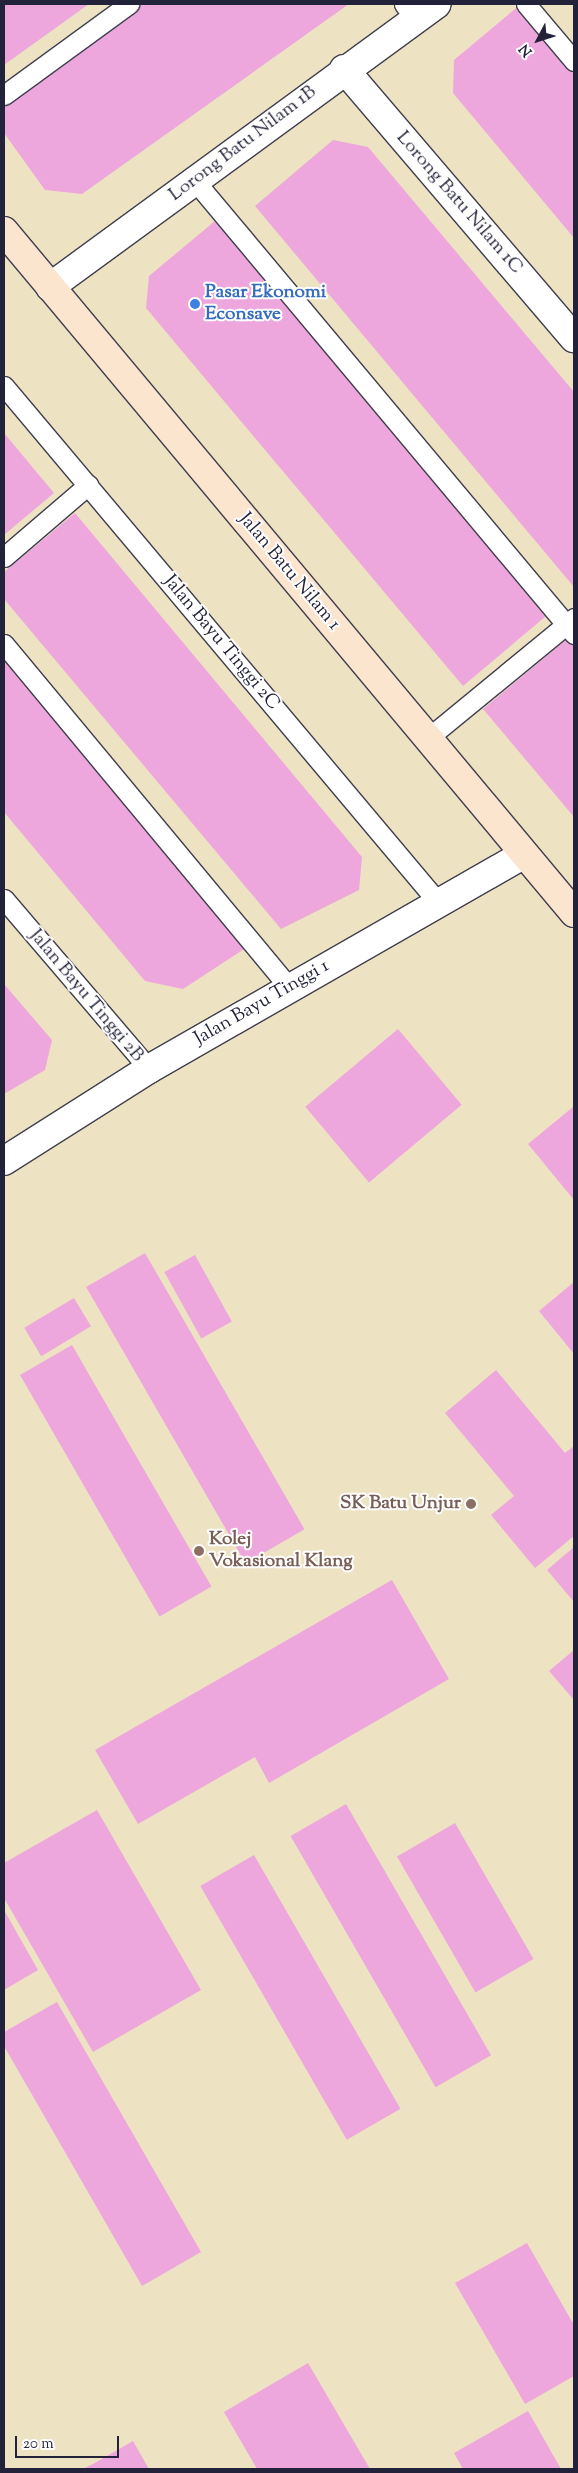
<!DOCTYPE html>
<style>
body{margin:0}
#map{position:relative;width:578px;height:2473px;overflow:hidden;background:#ede2c2;font-family:"Sorts Mill Goudy",serif}
div>[style]{position:absolute}
[style*='--x']{left:calc(var(--x)*1px);top:calc(var(--y)*1px);width:calc(var(--w)*1px);rotate:calc(var(--a)*1deg)}
.building>*{inset:0;background:#eea7dd;transform-origin:0 0}
.roads{filter:drop-shadow(1px 0 #403f4f) drop-shadow(-1px 0 #403f4f) drop-shadow(0 1px #403f4f) drop-shadow(0 -1px #403f4f)}
.service>*{height:19px;margin:-9.5px;padding:0 9.5px;transform-origin:9.5px;border-radius:9.5px;background:#fff}
.minor>*{height:28px;margin:-14px;padding:0 14px;transform-origin:14px;border-radius:14px;background:#fff}
.secondary>*{height:28px;margin:-14px;padding:0 14px;transform-origin:14px;border-radius:14px;background:#fce5cf}
.dots>*{width:14px;height:14px;translate:-50% -50%;box-sizing:border-box;border:2px solid #fff;border-radius:50%}
span{translate:-50% -50%;white-space:nowrap;text-align:center;line-height:1.15;-webkit-text-stroke:4px #fff;paint-order:stroke}
.street-label{font-size:19px;color:#22223b}
.shop-label{font-size:19px;color:#366cbe;font-weight:700}
.left{translate:0 -50%;text-align:left}
.education-label{font-size:19px;color:#785e54;font-weight:700}
.right{translate:-100% -50%;text-align:right}
.frame{position:absolute;inset:0;border:5px solid #22223b;pointer-events:none}
.north{position:absolute;left:513px;top:15px;width:50px;height:50px;-webkit-text-stroke:4px #fff;paint-order:stroke;rotate:230deg;font-size:14px;font-weight:700;line-height:20px;text-align:center;color:#22223b}
.north::after{content:'';display:block;margin:auto;width:18px;height:22px;background:#22223b;clip-path:polygon(50% 0,100% 100%,50% 72%,0 100%)}
.scale{position:absolute;left:15px;top:2436px;width:104px;height:22px;box-sizing:border-box;border:2px solid #22223b;border-top:0;padding-left:6px;font-size:15px;line-height:18px;white-space:nowrap;color:#22223b;-webkit-text-stroke:4px #fff;paint-order:stroke}
</style>
<div id="map">
<div class="building">
<div style="clip-path:polygon(4px 4px,89px 4px,4px 65px)"></div>
<div style="clip-path:polygon(142px 4px,349px 4px,82px 194px,45px 190px,4px 133px,4px 102px)"></div>
<div style="clip-path:polygon(521px 4px,574px 53px,574px 238px,453px 93px,454px 60px)"></div>
<div style="clip-path:polygon(333px 140px,368px 147px,574px 392px,574px 587px,255px 206px)"></div>
<div style="clip-path:polygon(221px 216px,552px 611px,463px 686px,146px 308px,149px 276px)"></div>
<div style="clip-path:polygon(4px 433px,54px 493px,4px 535px)"></div>
<div style="clip-path:polygon(75px 513px,362px 857px,359px 890px,281px 929px,4px 599px,4px 572px)"></div>
<div style="clip-path:polygon(573px 634px,574px 635px,574px 817px,483px 709px)"></div>
<div style="clip-path:polygon(4px 640px,258px 940px,183px 989px,145px 981px,4px 812px)"></div>
<div style="clip-path:polygon(4px 984px,52px 1040px,45px 1070px,4px 1094px)"></div>
<div style="left:398px;top:1029px;width:99px;height:121px;rotate:50deg"></div>
<div style="clip-path:polygon(573px 1107px,574px 1109px,574px 1200px,528px 1144px)"></div>
<div style="left:145px;top:1253px;width:319px;height:68px;rotate:60deg"></div>
<div style="left:195px;top:1255px;width:76px;height:35px;rotate:61deg"></div>
<div style="clip-path:polygon(574px 1282px,574px 1354px,539px 1311px)"></div>
<div style="left:74px;top:1298px;width:33px;height:58px;rotate:59deg"></div>
<div style="left:72px;top:1345px;width:279px;height:60px;rotate:60deg"></div>
<div style="clip-path:polygon(496px 1370px,565px 1453px,574px 1446px,574px 1536px,535px 1568px,491px 1515px,514px 1496px,445px 1413px)"></div>
<div style="clip-path:polygon(574px 1547px,574px 1602px,547px 1570px)"></div>
<div style="clip-path:polygon(392px 1580px,449px 1679px,269px 1783px,255px 1757px,138px 1824px,95px 1750px)"></div>
<div style="clip-path:polygon(574px 1650px,574px 1700px,549px 1671px)"></div>
<div style="left:346px;top:1804px;width:290px;height:64px;rotate:60deg"></div>
<div style="clip-path:polygon(97px 1810px,201px 1990px,93px 2052px,4px 1898px,4px 1863px)"></div>
<div style="left:455px;top:1823px;width:157px;height:67px;rotate:60deg"></div>
<div style="left:254px;top:1855px;width:293px;height:62px;rotate:60deg"></div>
<div style="clip-path:polygon(4px 1910px,38px 1970px,4px 1990px)"></div>
<div style="clip-path:polygon(57px 2002px,201px 2252px,142px 2286px,4px 2046px,4px 2032px)"></div>
<div style="clip-path:polygon(527px 2243px,574px 2325px,574px 2376px,525px 2404px,455px 2283px)"></div>
<div style="clip-path:polygon(308px 2363px,370px 2469px,257px 2469px,224px 2412px)"></div>
<div style="clip-path:polygon(528px 2411px,561px 2469px,463px 2469px,454px 2453px)"></div>
<div style="clip-path:polygon(133px 2441px,149px 2469px,83px 2469px,93px 2464px)"></div>
</div>
<div class="roads">
<div class="service">
<div style="--x:404;--y:4;--w:20;--a:53"></div>
<div style="--x:526;--y:4;--w:75;--a:49.9"></div>
<div style="--x:4;--y:95;--w:155;--a:-36.1"></div>
<div style="--x:195;--y:181;--w:591;--a:50.08"></div>
<div style="--x:4;--y:386;--w:673;--a:49.94"></div>
<div style="--x:4;--y:557;--w:111;--a:-40.6"></div>
<div style="--x:4;--y:644;--w:446;--a:50.3"></div>
<div style="--x:428;--y:738;--w:189;--a:-39.4"></div>
<div style="--x:4;--y:899;--w:223;--a:49.5"></div>
</div>
<div class="minor">
<div style="--x:344;--y:69;--w:354;--a:49.5"></div>
<div style="--x:50;--y:287;--w:479;--a:-36.2"></div>
<div style="--x:4;--y:1161;--w:172;--a:-32.4"></div>
<div style="--x:149;--y:1069;--w:432;--a:-29.8"></div>
</div>
<div class="secondary">
<div style="--x:4;--y:231;--w:889;--a:50.11"></div>
</div>
</div>
<div class="dots">
<div style="left:195px;top:304px;background:#3f7fe0"></div>
<div style="left:471px;top:1504px;background:#8d6e63"></div>
<div style="left:199px;top:1551px;background:#8d6e63"></div>
</div>
<div class="street-label">
<span style="left:243px;top:144px;rotate:-37deg">Lorong Batu Nilam 1B</span>
<span style="left:459px;top:203px;rotate:49deg">Lorong Batu Nilam 1C</span>
<span style="left:289px;top:572px;rotate:50deg">Jalan Batu Nilam 1</span>
<span style="left:221px;top:643px;rotate:50deg">Jalan Bayu Tinggi 2C</span>
<span style="left:86px;top:996px;rotate:50deg">Jalan Bayu Tinggi 2B</span>
<span style="left:262px;top:1003px;rotate:-30deg">Jalan Bayu Tinggi 1</span>
</div>
<div class="shop-label">
<span class="left" style="left:205px;top:304px">Pasar Ekonomi<br>Econsave</span>
</div>
<div class="education-label">
<span class="right" style="left:461px;top:1504px">SK Batu Unjur</span>
<span class="left" style="left:209px;top:1551px">Kolej<br>Vokasional Klang</span>
</div>
<div class="frame"></div>
<div class="north">N</div>
<div class="scale">20 m</div>
</div>
